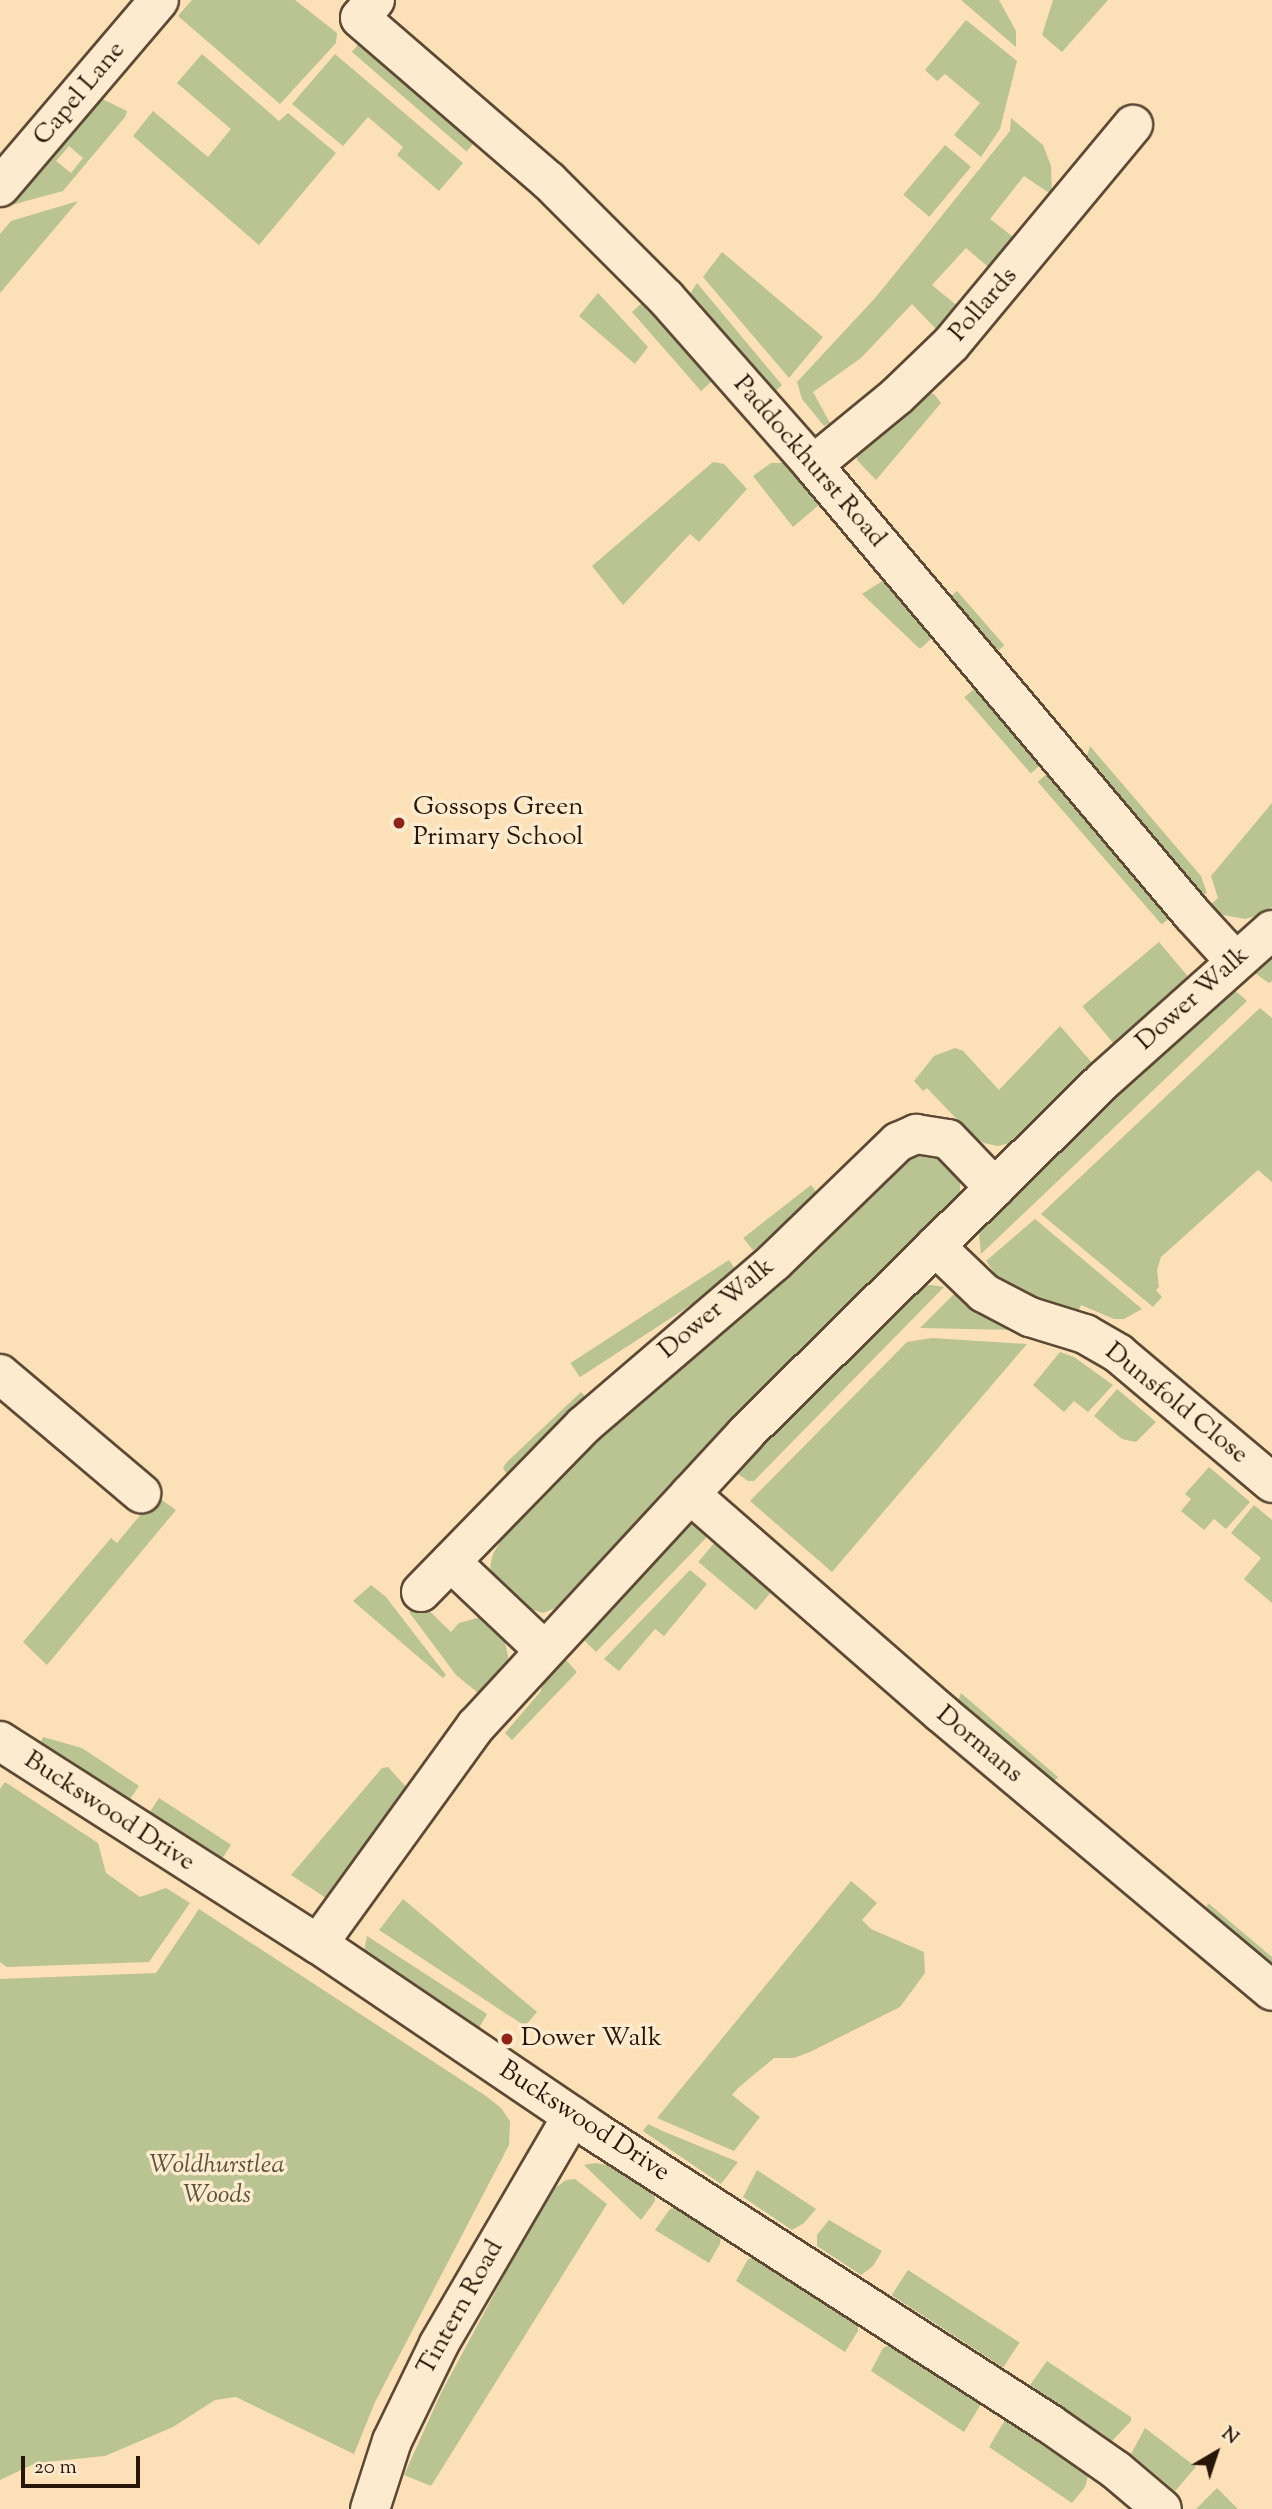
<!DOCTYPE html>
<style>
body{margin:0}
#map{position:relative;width:1272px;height:2509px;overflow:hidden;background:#fce0b7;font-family:"Sorts Mill Goudy",serif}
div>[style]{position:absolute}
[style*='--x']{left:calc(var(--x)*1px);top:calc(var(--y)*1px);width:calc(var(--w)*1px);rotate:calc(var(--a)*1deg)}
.green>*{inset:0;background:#bac392;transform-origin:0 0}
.roads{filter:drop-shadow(2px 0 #5d4934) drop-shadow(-2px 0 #5d4934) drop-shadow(0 2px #5d4934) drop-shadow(0 -2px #5d4934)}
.minor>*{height:38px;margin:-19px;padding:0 19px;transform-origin:19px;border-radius:19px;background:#fdebd0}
.dots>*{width:19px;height:19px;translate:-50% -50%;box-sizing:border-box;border:4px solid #fdebd0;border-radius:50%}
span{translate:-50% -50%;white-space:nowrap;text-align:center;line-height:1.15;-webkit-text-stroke:7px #fdebd0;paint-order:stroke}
.street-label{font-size:26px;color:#281708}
.poi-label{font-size:26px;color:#281708}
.left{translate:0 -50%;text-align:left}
.park-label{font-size:26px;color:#5b5338;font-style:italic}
.north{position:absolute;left:1181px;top:2418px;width:70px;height:70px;-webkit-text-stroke:5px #fdebd0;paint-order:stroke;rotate:39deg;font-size:19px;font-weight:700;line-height:28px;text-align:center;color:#281708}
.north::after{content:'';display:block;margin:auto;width:24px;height:32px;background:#281708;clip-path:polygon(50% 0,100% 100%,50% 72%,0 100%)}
.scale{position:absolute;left:21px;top:2456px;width:119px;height:32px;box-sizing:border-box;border:4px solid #281708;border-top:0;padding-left:9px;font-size:21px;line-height:24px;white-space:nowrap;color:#281708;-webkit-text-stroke:5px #fdebd0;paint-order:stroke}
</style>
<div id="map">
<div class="green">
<div style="clip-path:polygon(192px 0,295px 0,337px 33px,336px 43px,280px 104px,178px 16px)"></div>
<div style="clip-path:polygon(961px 0,999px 0,1016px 31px,1016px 47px)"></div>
<div style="clip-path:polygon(1053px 0,1108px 0,1062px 52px,1042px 35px)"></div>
<div style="clip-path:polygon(966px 20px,1017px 61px,1000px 129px,981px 157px,954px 135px,980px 103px,945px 74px,937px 81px,925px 70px)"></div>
<div style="left:363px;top:39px;width:152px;height:17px;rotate:41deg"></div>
<div style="clip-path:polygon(202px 54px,279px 121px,288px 113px,336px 153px,259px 245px,133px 136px,153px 111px,208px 157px,231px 129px,177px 83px)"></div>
<div style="clip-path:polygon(335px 54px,463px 163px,439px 191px,397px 155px,403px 147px,368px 117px,343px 146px,292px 104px)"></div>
<div style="clip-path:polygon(evenodd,98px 97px,127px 111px,125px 117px,63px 191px,4px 207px,98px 97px,69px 146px,83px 158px,71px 173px,56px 161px,69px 146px)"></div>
<div style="clip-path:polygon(1011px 118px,1043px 145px,1051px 166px,1052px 195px,1024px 176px,990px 219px,1017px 240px,992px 270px,966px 248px,932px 285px,960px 308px,938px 331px,912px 304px,861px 358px,813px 392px,830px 423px,824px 426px,802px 399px,797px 382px,875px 298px,915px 249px,1010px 131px)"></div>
<div style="left:945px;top:145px;width:34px;height:65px;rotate:40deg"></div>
<div style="clip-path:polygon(78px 201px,0 293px,0 234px,11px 221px)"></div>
<div style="clip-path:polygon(722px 252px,823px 337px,789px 378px,703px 277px)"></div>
<div style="clip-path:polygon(697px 283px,782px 385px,771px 395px,687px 299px)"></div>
<div style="clip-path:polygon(598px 293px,648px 347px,635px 364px,579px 316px)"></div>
<div style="clip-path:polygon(644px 301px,712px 376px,711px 382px,701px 391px,632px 312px)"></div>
<div style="clip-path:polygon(922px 393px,934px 394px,941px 403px,876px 480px,857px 460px,857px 452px)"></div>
<div style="clip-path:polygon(713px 462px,724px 464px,747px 489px,699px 542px,690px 534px,623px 605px,592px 566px)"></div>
<div style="clip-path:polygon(771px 463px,784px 463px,790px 468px,819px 505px,793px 527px,753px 476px)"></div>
<div style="clip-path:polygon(884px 580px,934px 636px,920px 649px,862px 594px)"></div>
<div style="left:957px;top:591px;width:72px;height:15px;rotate:49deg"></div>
<div style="left:975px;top:688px;width:101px;height:14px;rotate:49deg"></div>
<div style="clip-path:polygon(1090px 746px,1201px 876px,1207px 893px,1200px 896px,1085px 762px)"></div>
<div style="left:1049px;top:772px;width:189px;height:15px;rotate:49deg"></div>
<div style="clip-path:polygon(1272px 803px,1272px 907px,1263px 914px,1245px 919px,1218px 914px,1209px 906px,1218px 898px,1211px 876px)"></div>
<div style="left:1159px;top:942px;width:48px;height:100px;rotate:50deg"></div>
<div style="clip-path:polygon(1272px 949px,1272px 981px,1269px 983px,1249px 969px)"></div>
<div style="clip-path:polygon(1229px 985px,1247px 1001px,981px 1254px,979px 1234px,985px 1222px)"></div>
<div style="clip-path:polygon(1260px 1008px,1272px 1018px,1272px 1182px,1258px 1170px,1161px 1257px,1157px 1270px,1159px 1287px,1156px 1290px,1162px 1297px,1153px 1307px,1041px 1214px)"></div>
<div style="clip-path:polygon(1060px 1026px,1094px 1065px,1014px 1142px,998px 1146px,984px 1143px,972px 1135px,927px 1088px,923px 1091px,914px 1081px,934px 1056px,955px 1048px,963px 1051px,999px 1090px)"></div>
<div style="clip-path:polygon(918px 1149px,943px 1154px,960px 1177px,960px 1194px,954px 1207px,577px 1590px,558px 1607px,543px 1613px,527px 1608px,495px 1579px,490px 1567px,493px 1554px,512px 1521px,534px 1494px)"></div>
<div style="left:811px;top:1185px;width:16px;height:86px;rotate:52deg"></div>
<div style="clip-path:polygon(1035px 1219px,1142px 1309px,1124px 1319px,1114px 1319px,1081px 1305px,1077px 1315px,1003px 1285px,986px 1261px)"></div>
<div style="left:729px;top:1260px;width:17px;height:189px;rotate:57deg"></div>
<div style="clip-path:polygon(931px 1285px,944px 1287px,754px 1481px,748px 1481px,735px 1472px,919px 1286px)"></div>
<div style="clip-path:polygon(955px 1293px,978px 1306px,1014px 1330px,920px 1328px)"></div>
<div style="clip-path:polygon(932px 1338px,1027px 1344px,832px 1572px,750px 1501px,907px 1342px)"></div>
<div style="clip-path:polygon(1060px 1352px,1074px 1357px,1113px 1385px,1088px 1412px,1074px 1401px,1064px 1412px,1033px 1385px)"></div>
<div style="clip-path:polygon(1117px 1389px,1156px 1422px,1136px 1442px,1122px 1439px,1094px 1416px)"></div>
<div style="clip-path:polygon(581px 1392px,591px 1403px,513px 1477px,506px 1473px,503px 1468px,506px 1463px)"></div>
<div style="clip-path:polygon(1209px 1467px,1250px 1502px,1226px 1529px,1214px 1519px,1204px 1530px,1181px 1511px,1191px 1499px,1185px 1494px)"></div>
<div style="clip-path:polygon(156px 1496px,176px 1510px,47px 1665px,23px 1642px,111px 1538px,117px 1543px)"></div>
<div style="clip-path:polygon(1254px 1505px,1272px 1520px,1272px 1603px,1244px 1579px,1261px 1558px,1231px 1533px)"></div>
<div style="clip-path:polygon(688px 1524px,698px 1526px,707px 1537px,596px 1652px,580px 1636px)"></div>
<div style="left:715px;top:1542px;width:75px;height:26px;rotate:40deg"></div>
<div style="clip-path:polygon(690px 1570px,707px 1584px,664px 1636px,655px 1629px,619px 1671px,604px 1659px)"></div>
<div style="clip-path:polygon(371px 1585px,386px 1597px,446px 1675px,443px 1678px,353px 1601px)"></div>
<div style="clip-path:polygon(422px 1604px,451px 1632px,459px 1623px,481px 1617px,494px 1623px,503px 1633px,508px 1656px,507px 1668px,482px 1696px,456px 1675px,409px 1612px)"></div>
<div style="clip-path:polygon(563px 1657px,577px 1672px,512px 1740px,505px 1733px,541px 1691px,544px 1669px)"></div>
<div style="clip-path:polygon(961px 1693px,1058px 1777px,1050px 1785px,956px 1706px)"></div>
<div style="clip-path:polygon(43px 1737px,82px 1748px,139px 1786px,130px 1799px,41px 1742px)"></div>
<div style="clip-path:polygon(388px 1767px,407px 1788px,347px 1876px,326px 1898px,291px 1875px,382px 1768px)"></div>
<div style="clip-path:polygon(5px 1782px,98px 1843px,106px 1873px,140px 1897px,166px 1888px,190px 1903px,149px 1962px,7px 1967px,0 1962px,0 1789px)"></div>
<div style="left:159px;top:1798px;width:86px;height:17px;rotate:33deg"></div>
<div style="clip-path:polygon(851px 1881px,877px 1903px,862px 1920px,871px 1929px,924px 1952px,925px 1973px,900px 2007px,810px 2052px,794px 2058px,774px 2058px,738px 2088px,732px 2095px,760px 2117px,734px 2151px,657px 2118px)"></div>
<div style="clip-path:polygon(403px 1899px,537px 2012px,525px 2026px,379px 1930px)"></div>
<div style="clip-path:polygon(1208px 1903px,1272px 1957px,1272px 1972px,1205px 1914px)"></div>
<div style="clip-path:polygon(199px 1909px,486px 2096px,501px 2108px,510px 2121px,509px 2145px,375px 2402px,354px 2454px,236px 2397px,215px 2400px,173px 2427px,105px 2456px,36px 2463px,0 2480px,0 1979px,156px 1973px)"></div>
<div style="clip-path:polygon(367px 1936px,487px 2014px,479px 2028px,369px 1956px,364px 1951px)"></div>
<div style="clip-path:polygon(648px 2124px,665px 2132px,738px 2162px,721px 2184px,643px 2131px)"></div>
<div style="clip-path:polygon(595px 2163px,615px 2166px,654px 2193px,655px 2201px,641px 2220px,584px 2165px)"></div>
<div style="clip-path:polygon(757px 2170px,816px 2209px,804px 2223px,792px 2230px,743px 2197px)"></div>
<div style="clip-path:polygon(575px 2179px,607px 2204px,431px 2486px,404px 2475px,441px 2393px,549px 2192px,566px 2180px)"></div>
<div style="clip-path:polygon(678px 2207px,721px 2234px,720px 2244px,709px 2263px,655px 2230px,670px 2209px)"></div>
<div style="clip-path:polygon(829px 2220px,882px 2251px,873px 2266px,861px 2275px,817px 2246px,817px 2235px)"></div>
<div style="clip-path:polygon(759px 2257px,858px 2322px,858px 2331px,845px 2352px,736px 2281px,748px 2259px)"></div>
<div style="left:908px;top:2270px;width:133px;height:30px;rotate:33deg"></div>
<div style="clip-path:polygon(891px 2344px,981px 2404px,964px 2432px,871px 2371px,883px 2348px)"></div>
<div style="clip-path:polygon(1047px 2361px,1131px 2417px,1131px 2421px,1112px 2441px,1030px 2385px)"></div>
<div style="clip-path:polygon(1005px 2420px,1088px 2476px,1085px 2487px,1072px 2503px,989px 2447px)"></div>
<div style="clip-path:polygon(1145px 2428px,1196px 2467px,1175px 2491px,1131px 2454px)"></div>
<div style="clip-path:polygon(1217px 2488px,1238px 2509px,1239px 2509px,1196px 2509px)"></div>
</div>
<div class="roads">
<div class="minor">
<div style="--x:375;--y:0;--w:23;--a:130"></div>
<div style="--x:360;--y:18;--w:250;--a:40.8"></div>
<div style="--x:549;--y:181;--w:165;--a:45"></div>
<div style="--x:666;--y:298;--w:222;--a:48.6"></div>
<div style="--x:813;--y:465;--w:588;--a:49.83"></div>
<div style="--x:1192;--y:914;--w:64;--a:47.5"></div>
<div style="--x:0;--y:187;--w:245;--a:-49.6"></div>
<div style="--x:813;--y:465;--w:109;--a:-39.4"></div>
<div style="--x:897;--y:396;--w:75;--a:-43.9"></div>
<div style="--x:951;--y:344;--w:285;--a:-50.3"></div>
<div style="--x:935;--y:1246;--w:68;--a:43.8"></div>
<div style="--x:984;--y:1293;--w:52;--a:27.6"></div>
<div style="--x:1030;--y:1317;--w:58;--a:17.2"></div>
<div style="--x:1085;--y:1334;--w:39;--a:30"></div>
<div style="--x:1119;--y:1354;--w:200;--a:40.1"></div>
<div style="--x:0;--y:1374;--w:185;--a:40.2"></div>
<div style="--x:690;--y:1494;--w:333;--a:41.1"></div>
<div style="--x:941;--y:1713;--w:432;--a:40"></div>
<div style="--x:451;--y:1562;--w:128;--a:43.4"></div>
<div style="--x:421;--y:1592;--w:233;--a:-45.7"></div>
<div style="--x:584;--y:1425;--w:250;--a:-40.6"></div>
<div style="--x:774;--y:1262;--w:173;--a:-44.1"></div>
<div style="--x:898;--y:1142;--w:20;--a:-24"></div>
<div style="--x:916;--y:1134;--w:32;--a:9"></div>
<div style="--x:948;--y:1139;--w:68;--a:46.2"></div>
<div style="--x:0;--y:1741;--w:377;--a:32.6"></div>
<div style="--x:318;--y:1944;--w:333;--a:34.1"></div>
<div style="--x:594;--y:2131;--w:542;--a:32.72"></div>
<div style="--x:1050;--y:2424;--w:80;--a:34.9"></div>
<div style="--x:1116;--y:2470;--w:60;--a:40.3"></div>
<div style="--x:318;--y:1944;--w:269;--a:-54.1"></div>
<div style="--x:476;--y:1726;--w:398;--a:-47.3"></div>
<div style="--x:746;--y:1433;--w:503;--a:-44.6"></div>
<div style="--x:1104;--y:1080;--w:225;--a:-41.8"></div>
<div style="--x:370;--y:2509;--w:71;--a:-72.1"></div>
<div style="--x:392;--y:2441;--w:108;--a:-64.1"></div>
<div style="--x:439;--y:2344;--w:264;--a:-59.7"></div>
</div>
</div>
<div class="dots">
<div style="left:399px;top:823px;background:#8f2418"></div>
<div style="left:507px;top:2039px;background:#8f2418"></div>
</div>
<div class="street-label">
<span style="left:80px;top:94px;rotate:-50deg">Capel Lane</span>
<span style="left:984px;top:305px;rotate:-49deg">Pollards</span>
<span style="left:809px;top:462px;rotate:49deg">Paddockhurst Road</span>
<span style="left:1193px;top:999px;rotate:-42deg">Dower Walk</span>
<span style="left:717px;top:1309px;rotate:-40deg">Dower Walk</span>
<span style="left:1176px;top:1404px;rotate:39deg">Dunsfold Close</span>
<span style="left:979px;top:1745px;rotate:40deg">Dormans</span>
<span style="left:109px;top:1812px;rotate:33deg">Buckswood Drive</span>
<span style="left:584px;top:2122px;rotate:33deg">Buckswood Drive</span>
<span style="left:461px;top:2308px;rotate:-61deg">Tintern Road</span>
</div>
<div class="poi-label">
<span class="left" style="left:413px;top:823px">Gossops Green<br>Primary School</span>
<span class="left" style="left:521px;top:2039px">Dower Walk</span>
</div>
<div class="park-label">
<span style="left:217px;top:2181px">Woldhurstlea<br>Woods</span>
</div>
<div class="north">N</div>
<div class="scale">20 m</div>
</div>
